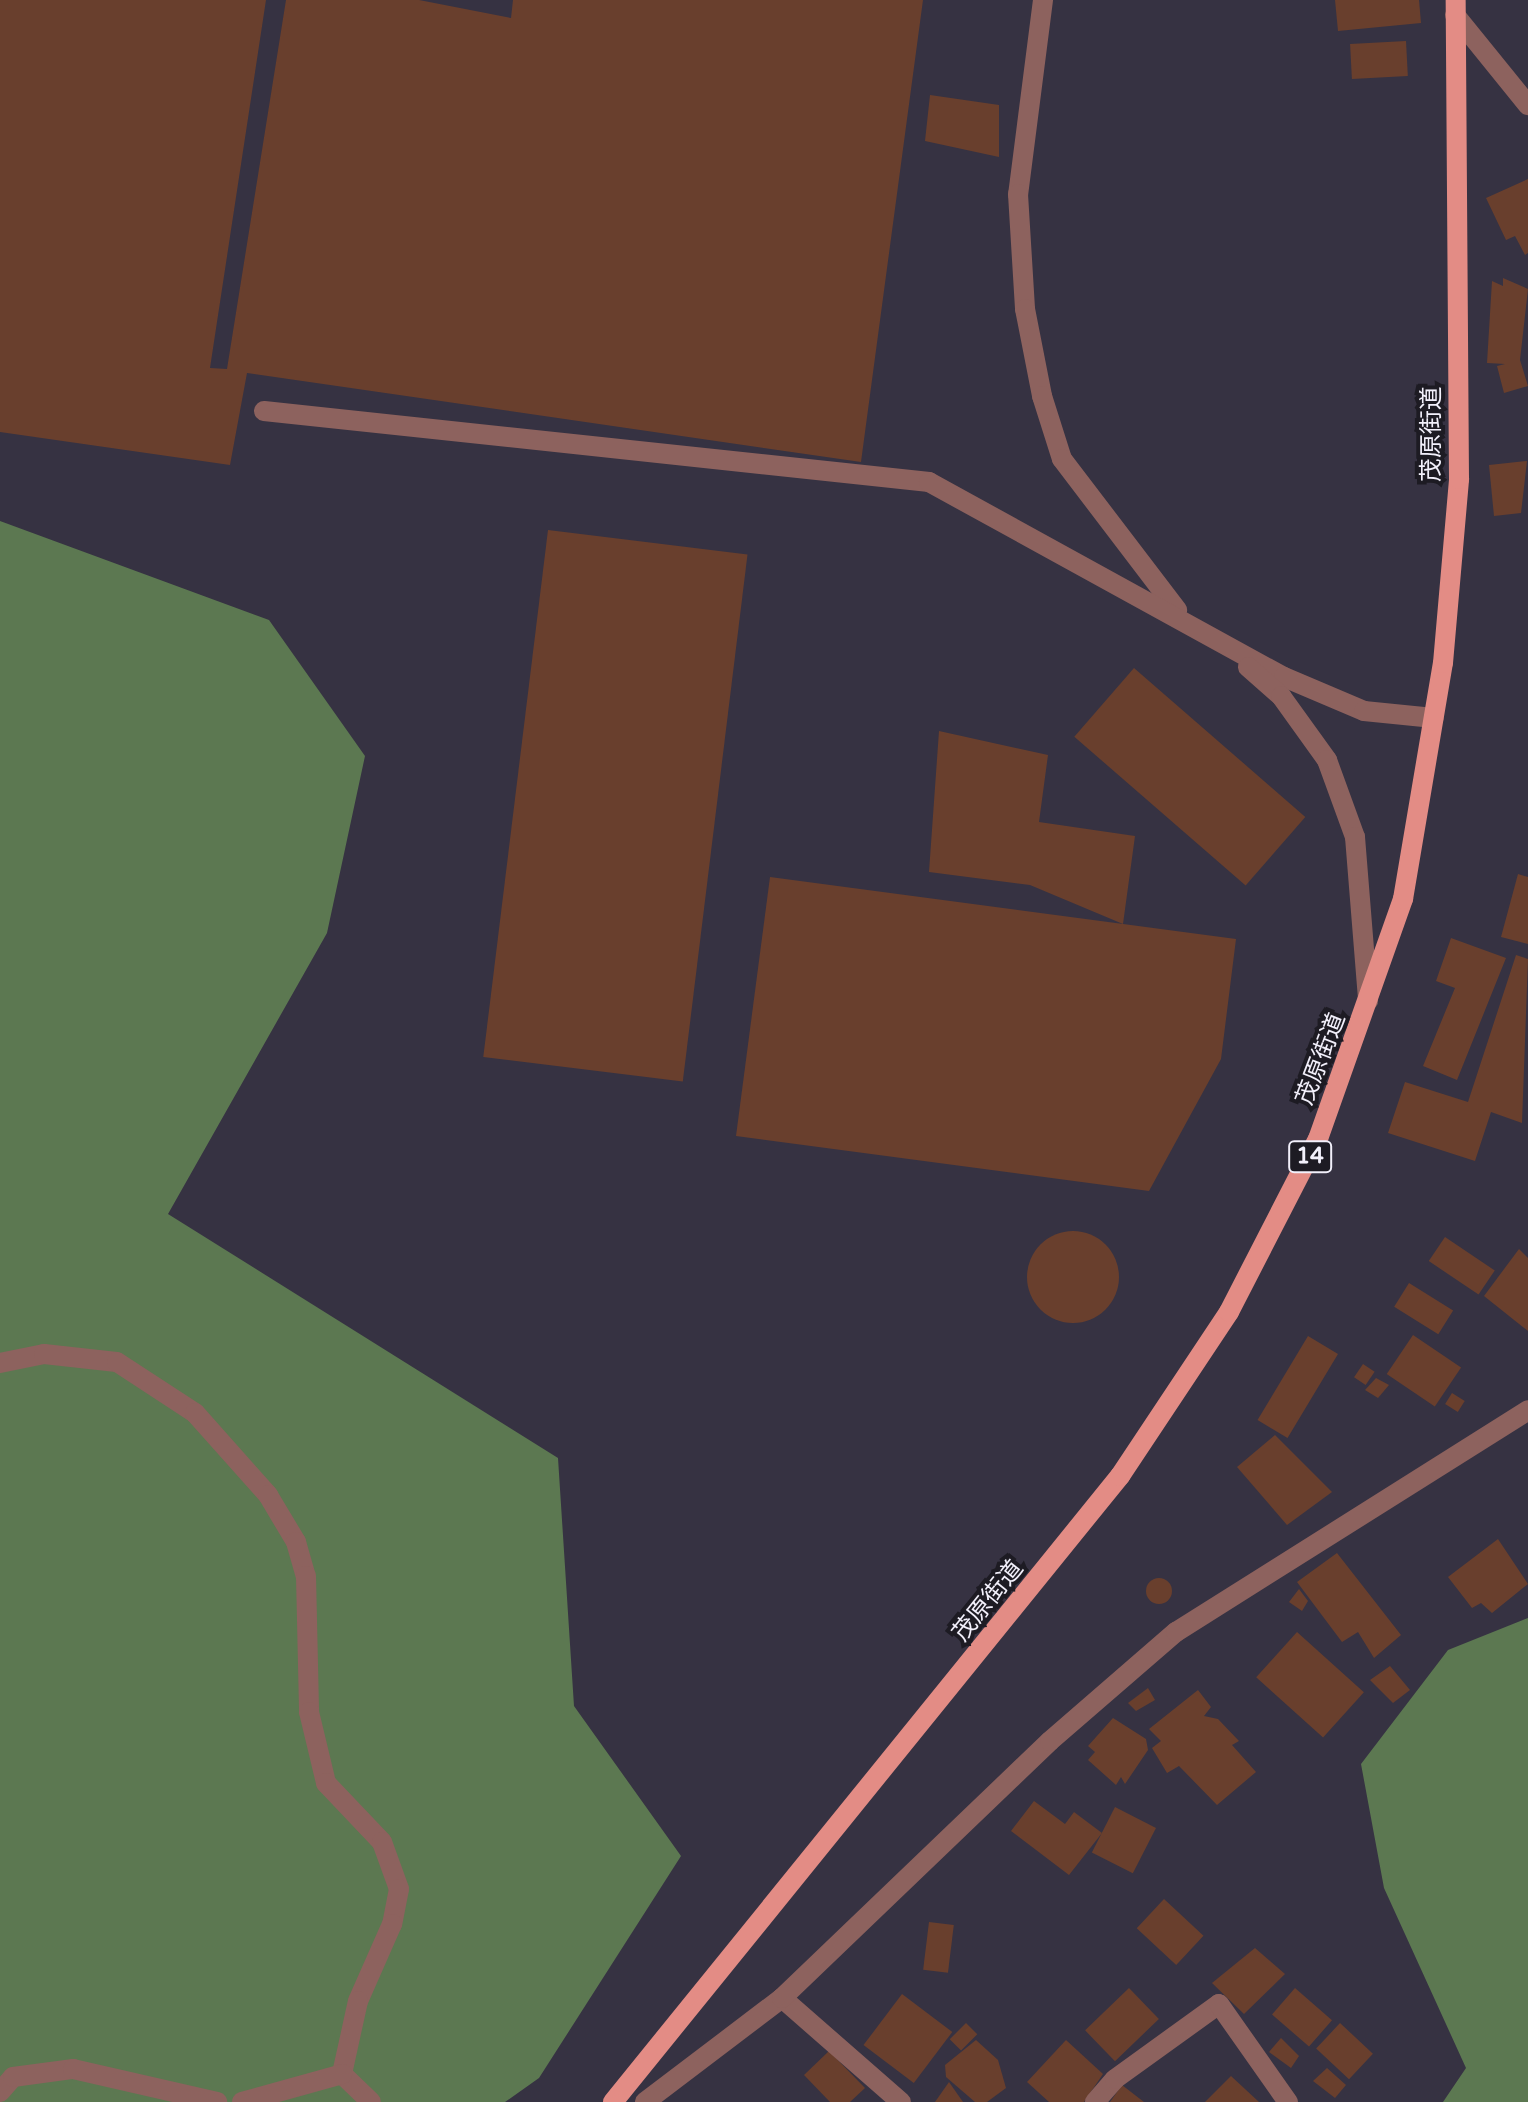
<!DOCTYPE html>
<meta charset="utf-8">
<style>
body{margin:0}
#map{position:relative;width:1528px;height:2102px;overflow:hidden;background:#363242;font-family:"Varela Round","Noto Sans JP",sans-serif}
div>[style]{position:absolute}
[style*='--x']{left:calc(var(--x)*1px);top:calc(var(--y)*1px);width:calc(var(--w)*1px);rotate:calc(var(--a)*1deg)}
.forest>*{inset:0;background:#5c7851}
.building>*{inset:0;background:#693f2d;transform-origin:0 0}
.round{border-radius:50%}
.service>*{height:20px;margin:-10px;padding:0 10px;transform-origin:10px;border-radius:10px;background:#8d625e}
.minor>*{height:20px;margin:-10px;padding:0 10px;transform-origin:10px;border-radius:10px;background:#8d625e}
.primary>*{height:20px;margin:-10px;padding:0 10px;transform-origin:10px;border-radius:10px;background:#e38c85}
span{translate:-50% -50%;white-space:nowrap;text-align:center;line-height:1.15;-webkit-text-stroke:8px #1d1b23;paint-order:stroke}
.shield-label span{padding:2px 6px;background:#1d1b23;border:2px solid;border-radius:6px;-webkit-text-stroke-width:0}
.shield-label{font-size:22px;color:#f2f0fb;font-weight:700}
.street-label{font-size:24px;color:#f2f0fb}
</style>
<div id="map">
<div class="forest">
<div style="clip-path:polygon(0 521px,269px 620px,365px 756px,327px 933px,168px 1214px,558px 1458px,574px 1706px,681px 1856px,539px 2078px,505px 2102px,0 2102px)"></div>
<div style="clip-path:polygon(1528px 1618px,1528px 2102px,1443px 2102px,1466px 2068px,1384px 1888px,1361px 1764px,1448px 1650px)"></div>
</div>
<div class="building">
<div style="clip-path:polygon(0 0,266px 0,210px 368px,227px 369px,286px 0,419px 0,511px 18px,513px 0,923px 0,861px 462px,247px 373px,230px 465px,0 432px)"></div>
<div style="clip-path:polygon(1335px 0,1419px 0,1421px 23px,1338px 31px)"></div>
<div style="left:1406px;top:41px;width:35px;height:56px;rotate:87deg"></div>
<div style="clip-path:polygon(930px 95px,999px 105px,999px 157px,925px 141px)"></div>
<div style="clip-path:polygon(1528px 179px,1528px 253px,1525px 255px,1515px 236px,1506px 240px,1486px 198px)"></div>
<div style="clip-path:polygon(1503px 278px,1528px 289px,1520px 360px,1528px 386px,1504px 393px,1497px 366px,1505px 364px,1487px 363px,1492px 281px,1503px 286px)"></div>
<div style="clip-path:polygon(1527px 461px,1521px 513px,1494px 516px,1489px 465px)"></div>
<div style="left:548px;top:530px;width:201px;height:531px;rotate:7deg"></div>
<div style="left:1134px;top:668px;width:227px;height:91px;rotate:41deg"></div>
<div style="clip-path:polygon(939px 731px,1048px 755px,1039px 822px,1135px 836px,1123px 924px,1030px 885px,929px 872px)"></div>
<div style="clip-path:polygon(1518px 874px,1528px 877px,1528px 944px,1501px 937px)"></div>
<div style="clip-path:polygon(770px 877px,1236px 939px,1221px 1059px,1149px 1191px,736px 1136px)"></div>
<div style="clip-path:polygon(1451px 938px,1506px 958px,1457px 1080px,1423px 1066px,1455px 988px,1436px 981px)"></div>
<div style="clip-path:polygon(1516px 955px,1528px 959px,1522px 1123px,1491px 1112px,1475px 1161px,1388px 1133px,1405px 1082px,1468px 1102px)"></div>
<div class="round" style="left:1027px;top:1231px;width:92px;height:92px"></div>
<div style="left:1445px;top:1237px;width:60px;height:29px;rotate:34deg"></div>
<div style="clip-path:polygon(1519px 1249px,1528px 1258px,1528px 1331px,1484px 1296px)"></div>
<div style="left:1409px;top:1283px;width:52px;height:28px;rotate:32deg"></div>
<div style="left:1413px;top:1335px;width:58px;height:47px;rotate:34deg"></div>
<div style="left:1308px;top:1336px;width:35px;height:98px;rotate:31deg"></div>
<div style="left:1363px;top:1364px;width:14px;height:16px;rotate:34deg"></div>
<div style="clip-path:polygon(1376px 1378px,1389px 1385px,1378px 1398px,1365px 1390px)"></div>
<div style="left:1452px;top:1393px;width:15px;height:13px;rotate:32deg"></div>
<div style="clip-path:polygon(1275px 1435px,1332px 1492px,1287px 1525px,1237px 1467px)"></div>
<div style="clip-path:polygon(1498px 1539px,1528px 1584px,1492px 1613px,1481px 1603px,1472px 1608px,1448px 1577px)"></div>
<div style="clip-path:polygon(1337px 1553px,1401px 1635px,1374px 1658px,1358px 1632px,1342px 1642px,1297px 1582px)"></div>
<div class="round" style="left:1146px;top:1578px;width:26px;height:26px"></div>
<div style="clip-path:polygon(1299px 1589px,1308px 1601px,1302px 1611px,1289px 1602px)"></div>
<div style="left:1297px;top:1632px;width:90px;height:61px;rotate:42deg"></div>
<div style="clip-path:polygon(1390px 1666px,1410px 1690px,1393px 1703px,1370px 1680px)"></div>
<div style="clip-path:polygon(1148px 1688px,1155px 1700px,1136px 1711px,1128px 1703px)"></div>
<div style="clip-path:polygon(1198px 1690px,1211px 1707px,1204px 1716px,1218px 1719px,1239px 1741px,1232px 1745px,1256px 1772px,1217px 1805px,1179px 1766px,1167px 1773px,1152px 1748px,1161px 1741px,1149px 1729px)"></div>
<div style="clip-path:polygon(1113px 1718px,1146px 1739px,1148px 1750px,1125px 1784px,1121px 1777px,1116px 1785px,1088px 1760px,1095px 1752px,1088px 1746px)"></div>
<div style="clip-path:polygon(1034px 1801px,1065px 1824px,1074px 1812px,1102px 1833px,1069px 1875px,1011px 1831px)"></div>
<div style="left:1115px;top:1807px;width:46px;height:51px;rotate:27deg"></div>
<div style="left:1164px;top:1899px;width:54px;height:40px;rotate:43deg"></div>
<div style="left:929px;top:1922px;width:25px;height:48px;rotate:7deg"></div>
<div style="clip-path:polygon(1255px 1948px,1285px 1974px,1244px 2014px,1212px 1983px)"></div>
<div style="left:1129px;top:1988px;width:43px;height:61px;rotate:46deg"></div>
<div style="left:1295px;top:1988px;width:49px;height:35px;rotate:41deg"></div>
<div style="left:902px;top:1994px;width:63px;height:64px;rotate:37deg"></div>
<div style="left:966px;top:2023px;width:16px;height:23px;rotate:45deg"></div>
<div style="left:1340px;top:2023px;width:45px;height:35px;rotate:43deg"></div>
<div style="clip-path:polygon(1281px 2038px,1299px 2056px,1291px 2068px,1269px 2052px)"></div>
<div style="clip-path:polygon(976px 2040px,998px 2060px,1006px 2088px,987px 2102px,975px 2102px,946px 2077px,945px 2065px)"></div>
<div style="clip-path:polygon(1066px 2040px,1103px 2074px,1084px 2102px,1049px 2102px,1027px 2082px)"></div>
<div style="clip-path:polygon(829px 2051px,865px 2088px,850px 2102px,830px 2102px,804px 2075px)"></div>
<div style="clip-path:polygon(1327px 2068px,1346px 2085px,1335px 2098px,1313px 2081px)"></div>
<div style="clip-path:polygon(1231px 2076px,1259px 2102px,1205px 2102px)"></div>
<div style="clip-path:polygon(949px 2082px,963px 2102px,935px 2102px)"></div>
<div style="clip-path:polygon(1122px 2085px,1144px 2102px,1110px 2102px)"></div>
</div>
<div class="service">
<div style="--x:1043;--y:0;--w:196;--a:97.3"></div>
<div style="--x:1018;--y:194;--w:115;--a:86.5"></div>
<div style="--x:1025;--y:309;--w:89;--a:78.9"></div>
<div style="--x:1042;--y:396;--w:66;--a:72.4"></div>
<div style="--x:1062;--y:459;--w:190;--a:52.7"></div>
<div style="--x:264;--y:411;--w:669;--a:6.09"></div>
<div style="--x:929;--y:482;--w:405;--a:28.8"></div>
<div style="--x:1284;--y:677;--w:87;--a:23"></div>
<div style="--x:1364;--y:711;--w:70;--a:5.7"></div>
<div style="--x:1248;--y:667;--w:44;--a:41.3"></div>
<div style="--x:1281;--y:696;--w:79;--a:54.3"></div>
<div style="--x:1327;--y:760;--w:82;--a:70"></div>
<div style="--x:1355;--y:837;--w:164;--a:85.4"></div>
</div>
<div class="minor">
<div style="--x:1455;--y:15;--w:116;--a:51"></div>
<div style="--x:0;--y:1363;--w:45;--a:-11.6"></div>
<div style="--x:44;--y:1354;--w:73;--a:6.3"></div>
<div style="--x:117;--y:1362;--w:93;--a:33.2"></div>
<div style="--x:195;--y:1413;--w:110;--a:48.3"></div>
<div style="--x:268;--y:1495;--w:55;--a:59.2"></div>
<div style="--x:296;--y:1542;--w:35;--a:74"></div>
<div style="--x:306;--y:1576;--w:136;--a:88.7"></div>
<div style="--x:309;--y:1712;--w:73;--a:76.5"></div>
<div style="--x:326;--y:1783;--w:81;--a:46.5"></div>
<div style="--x:382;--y:1842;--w:50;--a:70.1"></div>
<div style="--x:399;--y:1889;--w:36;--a:101"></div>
<div style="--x:392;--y:1924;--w:84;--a:113.8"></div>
<div style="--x:358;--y:2001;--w:75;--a:102.4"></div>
<div style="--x:782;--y:1998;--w:158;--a:41.2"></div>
<div style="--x:342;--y:2074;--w:40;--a:44"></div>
<div style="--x:0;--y:2092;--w:20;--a:-49"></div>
<div style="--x:13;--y:2077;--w:61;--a:-7.6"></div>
<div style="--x:73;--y:2069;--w:148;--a:12.9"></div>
<div style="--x:242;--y:2102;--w:104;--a:-15.6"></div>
<div style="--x:645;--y:2102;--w:172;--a:-37.2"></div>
<div style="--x:782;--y:1998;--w:371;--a:-43.8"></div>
<div style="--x:1050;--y:1741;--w:167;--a:-40.9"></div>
<div style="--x:1176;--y:1632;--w:416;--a:-32.2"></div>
<div style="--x:1095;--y:2102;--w:30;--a:-49"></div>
<div style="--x:1115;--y:2079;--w:128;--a:-35.8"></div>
<div style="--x:1219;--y:2004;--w:120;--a:54.9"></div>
</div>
<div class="primary">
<div style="--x:613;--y:2102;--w:806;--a:-51"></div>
<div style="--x:1120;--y:1476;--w:197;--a:-56.4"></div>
<div style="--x:1229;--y:1312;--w:195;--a:-62.8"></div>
<div style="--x:1318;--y:1139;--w:255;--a:-70.5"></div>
<div style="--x:1403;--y:899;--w:239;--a:-80.4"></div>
<div style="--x:1443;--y:663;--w:185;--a:-85"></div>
<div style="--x:1459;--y:479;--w:479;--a:-90.4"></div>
</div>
<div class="shield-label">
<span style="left:1310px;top:1157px">14</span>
</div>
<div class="street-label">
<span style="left:1432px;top:434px;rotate:-90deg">茂原街道</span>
<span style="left:1321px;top:1059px;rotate:-69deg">茂原街道</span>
<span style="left:988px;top:1601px;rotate:-51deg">茂原街道</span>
</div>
</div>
